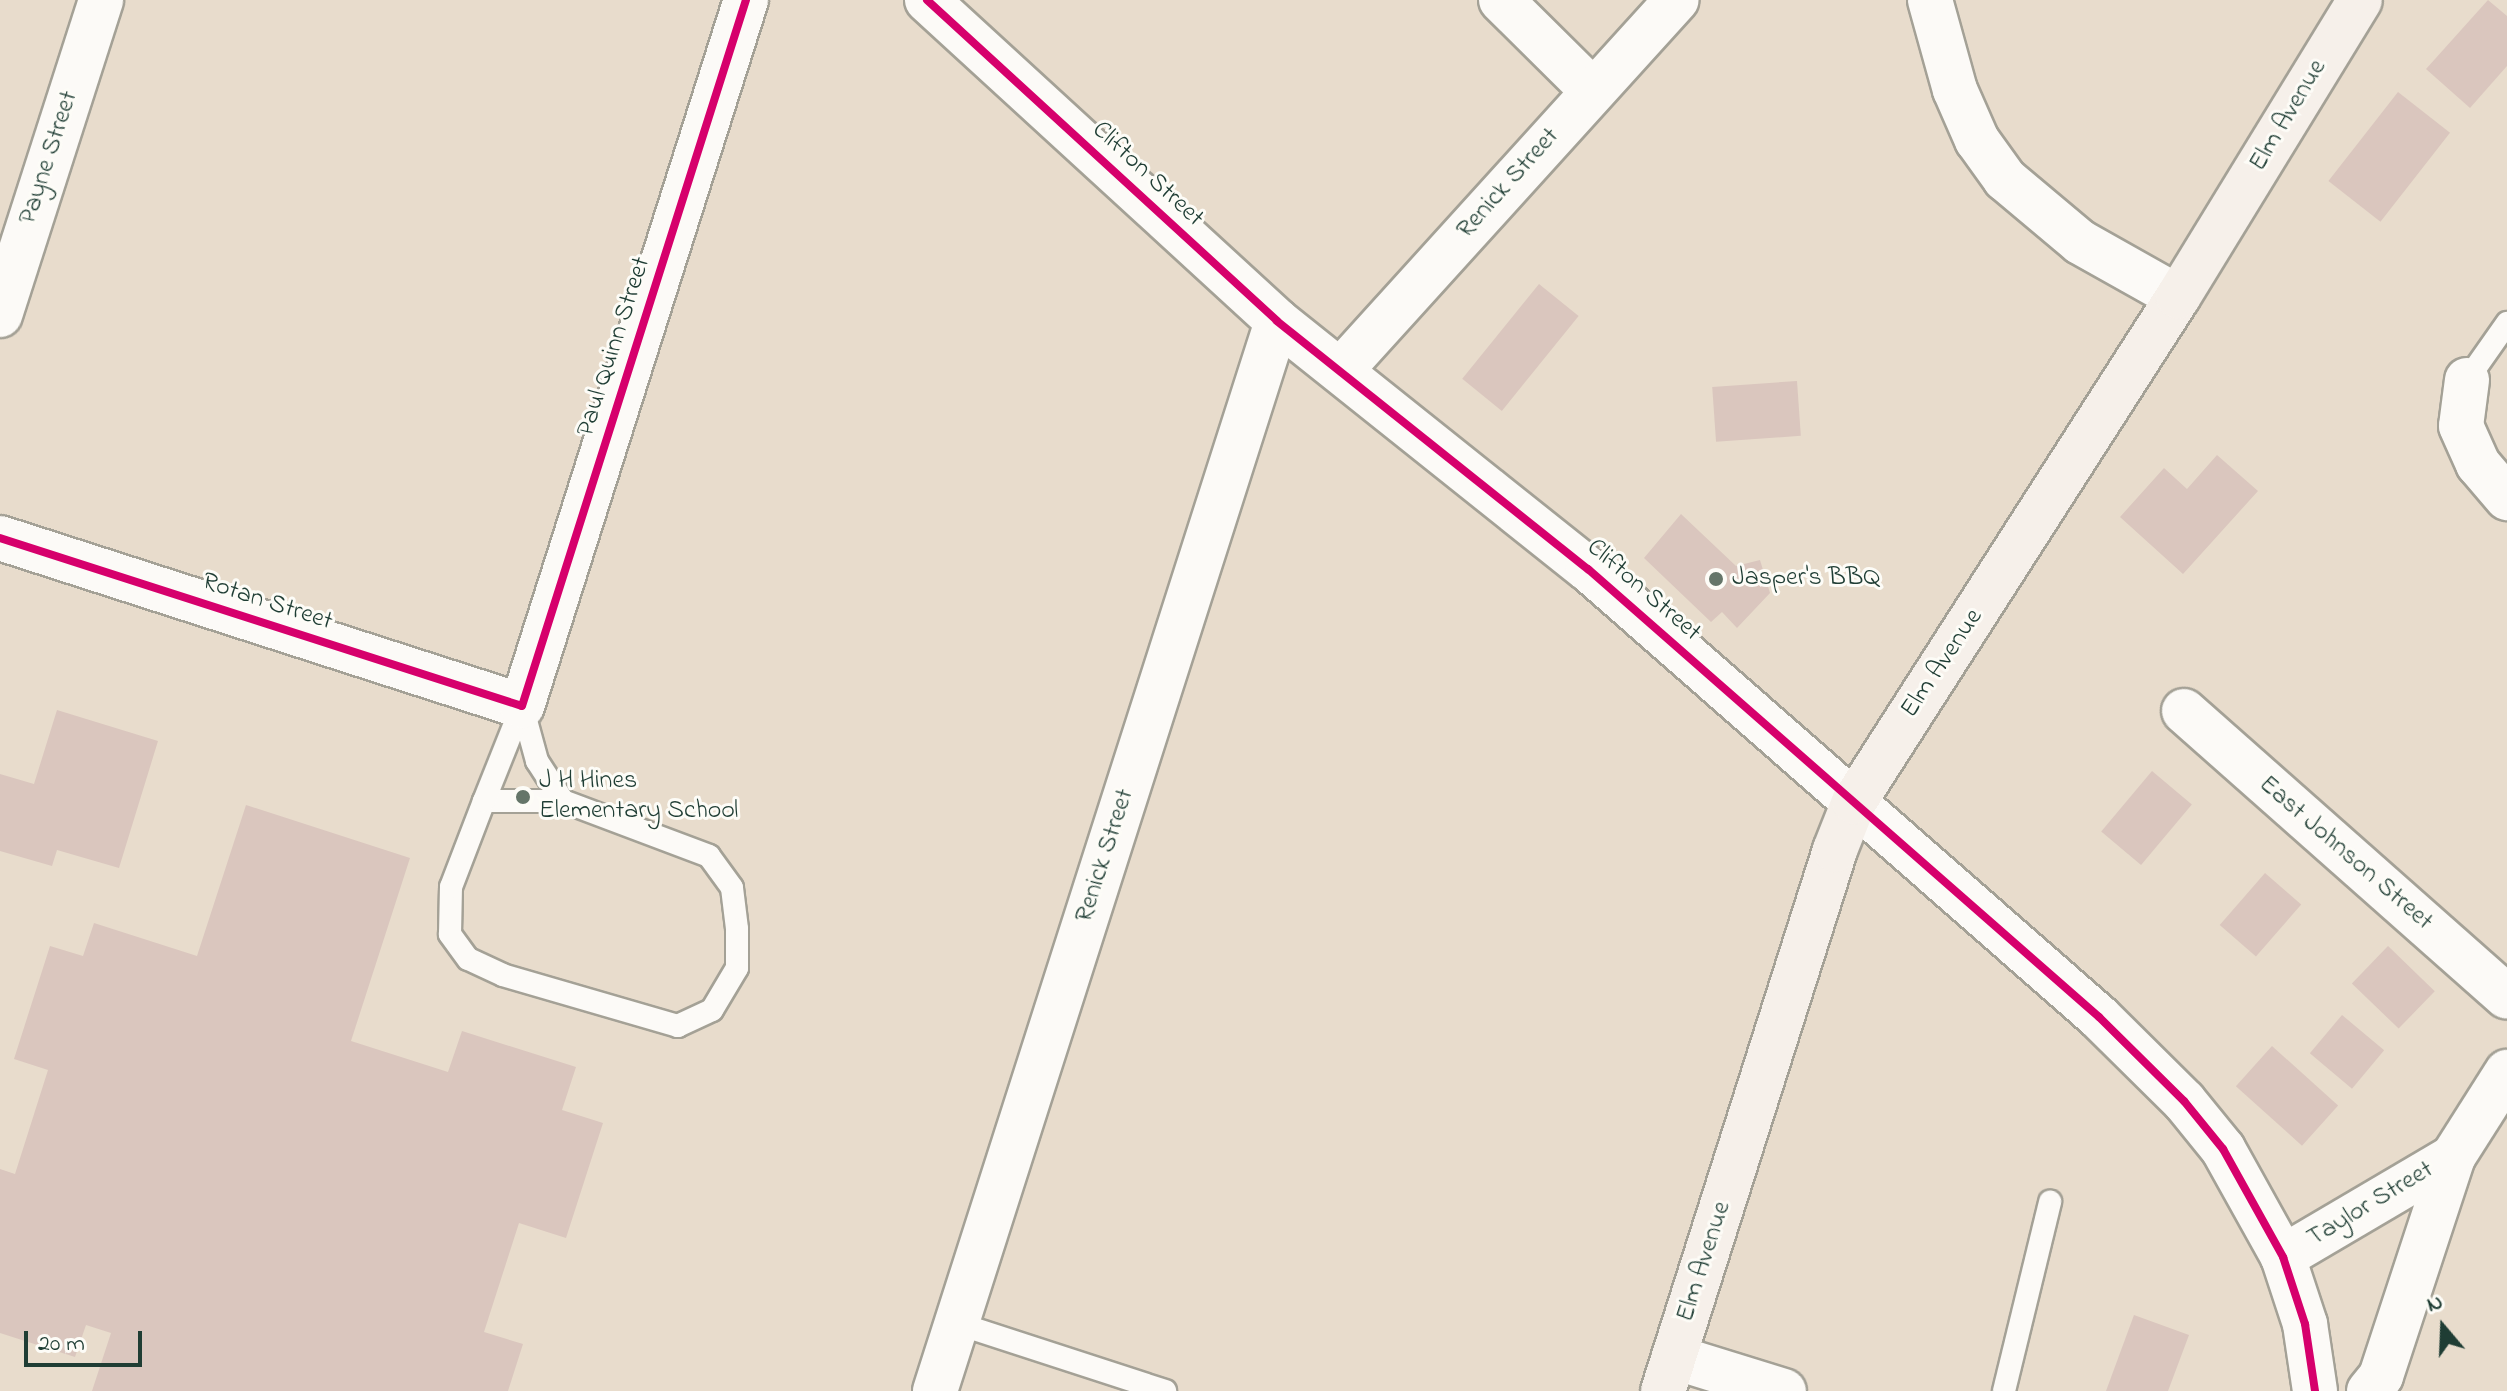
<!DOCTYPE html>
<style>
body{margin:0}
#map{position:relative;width:2507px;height:1391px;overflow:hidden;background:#e8dccc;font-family:"Indie Flower",sans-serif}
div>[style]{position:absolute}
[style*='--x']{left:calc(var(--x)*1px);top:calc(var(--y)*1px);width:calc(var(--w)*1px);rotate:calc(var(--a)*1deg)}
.building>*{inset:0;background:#dac6be;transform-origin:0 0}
.roads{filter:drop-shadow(2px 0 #a4a196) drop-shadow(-2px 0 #a4a196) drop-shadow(0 2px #a4a196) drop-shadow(0 -2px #a4a196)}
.service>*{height:22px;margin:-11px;padding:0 11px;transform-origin:11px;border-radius:11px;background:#fcfaf7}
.minor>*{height:44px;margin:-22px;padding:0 22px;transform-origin:22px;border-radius:22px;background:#fcfaf7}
.tertiary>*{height:44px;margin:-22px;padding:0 22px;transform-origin:22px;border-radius:22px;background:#fcfaf7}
.secondary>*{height:44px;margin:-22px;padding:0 22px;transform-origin:22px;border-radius:22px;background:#f6f0ea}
.cycleway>*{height:8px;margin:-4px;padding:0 4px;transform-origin:4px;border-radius:4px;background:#d6006c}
.dots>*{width:22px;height:22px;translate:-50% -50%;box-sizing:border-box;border:4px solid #fdfcf7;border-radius:50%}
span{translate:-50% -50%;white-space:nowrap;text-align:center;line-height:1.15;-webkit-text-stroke:6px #fdfcf7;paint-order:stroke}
.street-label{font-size:26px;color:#1f3d34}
.poi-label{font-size:26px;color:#1f3d34}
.left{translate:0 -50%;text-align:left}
.north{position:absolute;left:2403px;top:1287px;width:80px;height:80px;-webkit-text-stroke:6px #fdfcf7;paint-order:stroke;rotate:341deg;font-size:22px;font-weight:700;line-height:32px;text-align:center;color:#1f3d34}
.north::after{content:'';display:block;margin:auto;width:28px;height:36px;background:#1f3d34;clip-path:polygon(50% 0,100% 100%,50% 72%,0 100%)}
.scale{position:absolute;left:24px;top:1331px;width:118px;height:36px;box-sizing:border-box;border:4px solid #1f3d34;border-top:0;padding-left:10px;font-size:24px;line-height:28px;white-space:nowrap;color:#1f3d34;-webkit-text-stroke:6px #fdfcf7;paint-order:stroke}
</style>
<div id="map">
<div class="building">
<div style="clip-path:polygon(2488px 0,2507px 16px,2507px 66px,2470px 108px,2426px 69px)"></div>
<div style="left:2398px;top:92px;width:66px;height:113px;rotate:38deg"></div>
<div style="left:1539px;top:284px;width:51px;height:122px;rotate:39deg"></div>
<div style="left:1797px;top:381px;width:55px;height:85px;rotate:86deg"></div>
<div style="clip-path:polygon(2217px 455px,2258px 491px,2183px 574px,2120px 517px,2164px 468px,2187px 489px)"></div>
<div style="clip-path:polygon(1681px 514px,1736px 566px,1760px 560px,1770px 593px,1737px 628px,1722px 612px,1711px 622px,1644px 558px)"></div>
<div style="clip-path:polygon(57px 710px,158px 741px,119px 868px,57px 850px,52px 866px,0 851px,0 774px,34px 784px)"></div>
<div style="left:2152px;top:771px;width:52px;height:79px;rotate:40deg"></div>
<div style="clip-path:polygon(246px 805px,410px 858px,351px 1041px,448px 1072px,462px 1031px,576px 1067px,562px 1110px,603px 1123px,566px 1238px,519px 1223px,484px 1332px,523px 1344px,508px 1391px,92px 1391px,111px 1333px,86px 1325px,75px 1357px,0 1333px,0 1169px,15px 1174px,48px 1070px,14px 1059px,50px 946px,83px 956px,94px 923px,197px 956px)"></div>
<div style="left:2265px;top:873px;width:48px;height:69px;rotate:41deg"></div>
<div style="left:2388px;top:946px;width:65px;height:52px;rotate:44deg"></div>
<div style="left:2342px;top:1015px;width:55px;height:50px;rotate:40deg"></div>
<div style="left:2272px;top:1046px;width:89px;height:54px;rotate:42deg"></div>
<div style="clip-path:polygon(2134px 1315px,2189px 1335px,2168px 1391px,2106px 1391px)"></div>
</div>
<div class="roads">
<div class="service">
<div style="--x:2467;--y:380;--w:70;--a:-54.9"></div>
<div style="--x:522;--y:706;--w:57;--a:74.7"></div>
<div style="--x:537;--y:761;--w:48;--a:57"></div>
<div style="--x:484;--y:801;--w:79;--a:0"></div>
<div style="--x:563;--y:801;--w:156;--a:20.6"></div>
<div style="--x:709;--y:856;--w:39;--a:54"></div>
<div style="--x:732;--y:888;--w:41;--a:83"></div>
<div style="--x:737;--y:929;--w:39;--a:90"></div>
<div style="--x:737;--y:968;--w:49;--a:120.8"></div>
<div style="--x:712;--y:1010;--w:38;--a:155"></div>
<div style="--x:678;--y:1026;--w:182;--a:-163.8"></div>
<div style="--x:503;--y:975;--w:38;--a:-155"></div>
<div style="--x:468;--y:959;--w:31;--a:-126"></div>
<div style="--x:450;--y:934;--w:47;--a:-88.8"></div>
<div style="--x:451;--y:887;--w:92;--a:-69"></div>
<div style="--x:484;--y:801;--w:102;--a:-68.2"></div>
<div style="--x:956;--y:1323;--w:220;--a:18"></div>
<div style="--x:2004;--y:1391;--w:195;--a:-76.3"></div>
</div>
<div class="minor">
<div style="--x:1501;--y:0;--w:129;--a:44.7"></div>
<div style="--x:0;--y:315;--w:331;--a:-72.2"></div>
<div style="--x:1342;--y:369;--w:498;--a:-47.8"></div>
<div style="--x:2467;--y:380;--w:46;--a:97.4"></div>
<div style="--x:2461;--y:426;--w:42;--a:65.9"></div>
<div style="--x:2478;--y:464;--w:45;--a:49.5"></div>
<div style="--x:0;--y:538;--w:548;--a:17.84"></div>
<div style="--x:522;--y:706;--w:741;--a:-72.4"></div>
<div style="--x:2184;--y:711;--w:431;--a:41.5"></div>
<div style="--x:2283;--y:1257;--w:197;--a:-30.5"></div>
<div style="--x:2453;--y:1157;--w:101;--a:-57.6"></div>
<div style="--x:1674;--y:1357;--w:115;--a:17.2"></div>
<div style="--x:935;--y:1391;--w:1123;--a:-72.27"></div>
<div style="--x:2369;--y:1391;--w:19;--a:-51"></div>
<div style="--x:2381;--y:1376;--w:231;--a:-71.8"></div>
</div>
<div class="tertiary">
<div style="--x:927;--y:0;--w:475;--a:42.5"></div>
<div style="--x:1277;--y:321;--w:398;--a:38.6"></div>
<div style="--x:1588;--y:569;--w:680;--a:41.24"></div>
<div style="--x:2099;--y:1017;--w:120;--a:44.7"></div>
<div style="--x:2184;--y:1101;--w:62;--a:50.9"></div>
<div style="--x:2223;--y:1149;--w:124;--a:60.9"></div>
<div style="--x:2283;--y:1257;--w:71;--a:71.8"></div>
<div style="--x:2305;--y:1324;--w:68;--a:81.5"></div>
<div style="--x:1930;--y:0;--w:93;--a:74.5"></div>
<div style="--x:1955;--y:90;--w:55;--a:66.3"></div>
<div style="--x:1977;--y:140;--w:48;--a:54.3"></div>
<div style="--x:2005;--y:179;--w:98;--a:40"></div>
<div style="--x:2080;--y:242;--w:112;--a:29.3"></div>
</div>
<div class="secondary">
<div style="--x:1663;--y:1391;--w:568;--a:-72.36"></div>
<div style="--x:1835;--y:850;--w:52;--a:-68.4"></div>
<div style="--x:1854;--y:802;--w:600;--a:-57.32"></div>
<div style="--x:2178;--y:297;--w:348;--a:-58.5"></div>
</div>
</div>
<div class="cycleway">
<div style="--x:927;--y:0;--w:475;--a:42.5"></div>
<div style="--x:1277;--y:321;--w:398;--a:38.6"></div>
<div style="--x:1588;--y:569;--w:680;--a:41.24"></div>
<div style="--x:2099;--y:1017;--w:120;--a:44.7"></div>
<div style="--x:2184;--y:1101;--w:62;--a:50.9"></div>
<div style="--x:2223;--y:1149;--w:124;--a:60.9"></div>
<div style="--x:2283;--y:1257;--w:71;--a:71.8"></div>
<div style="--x:2305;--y:1324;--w:68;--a:81.5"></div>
<div style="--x:0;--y:538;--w:548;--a:17.84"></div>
<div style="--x:522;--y:706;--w:741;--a:-72.4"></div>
</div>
<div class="dots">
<div style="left:1716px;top:579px;background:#657569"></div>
<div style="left:523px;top:797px;background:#657569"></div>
</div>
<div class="street-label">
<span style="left:2289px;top:116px;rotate:-59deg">Elm Avenue</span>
<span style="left:50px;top:158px;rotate:-72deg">Payne Street</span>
<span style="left:1147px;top:175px;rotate:43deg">Clifton Street</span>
<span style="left:1509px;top:184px;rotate:-48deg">Renick Street</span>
<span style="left:615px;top:347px;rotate:-72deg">Paul Quinn Street</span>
<span style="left:1643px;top:591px;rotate:41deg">Clifton Street</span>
<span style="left:267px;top:603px;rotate:18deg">Rotan Street</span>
<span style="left:1943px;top:664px;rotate:-56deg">Elm Avenue</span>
<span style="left:2345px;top:854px;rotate:41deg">East Johnson Street</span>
<span style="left:1106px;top:856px;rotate:-72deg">Renick Street</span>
<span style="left:2371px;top:1205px;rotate:-31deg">Taylor Street</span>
<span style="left:1705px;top:1262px;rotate:-72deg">Elm Avenue</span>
</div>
<div class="poi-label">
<span class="left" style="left:1732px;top:579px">Jasper's BBQ</span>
<span class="left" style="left:539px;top:797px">J H Hines<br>Elementary School</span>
</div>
<div class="north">N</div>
<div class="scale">20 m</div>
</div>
